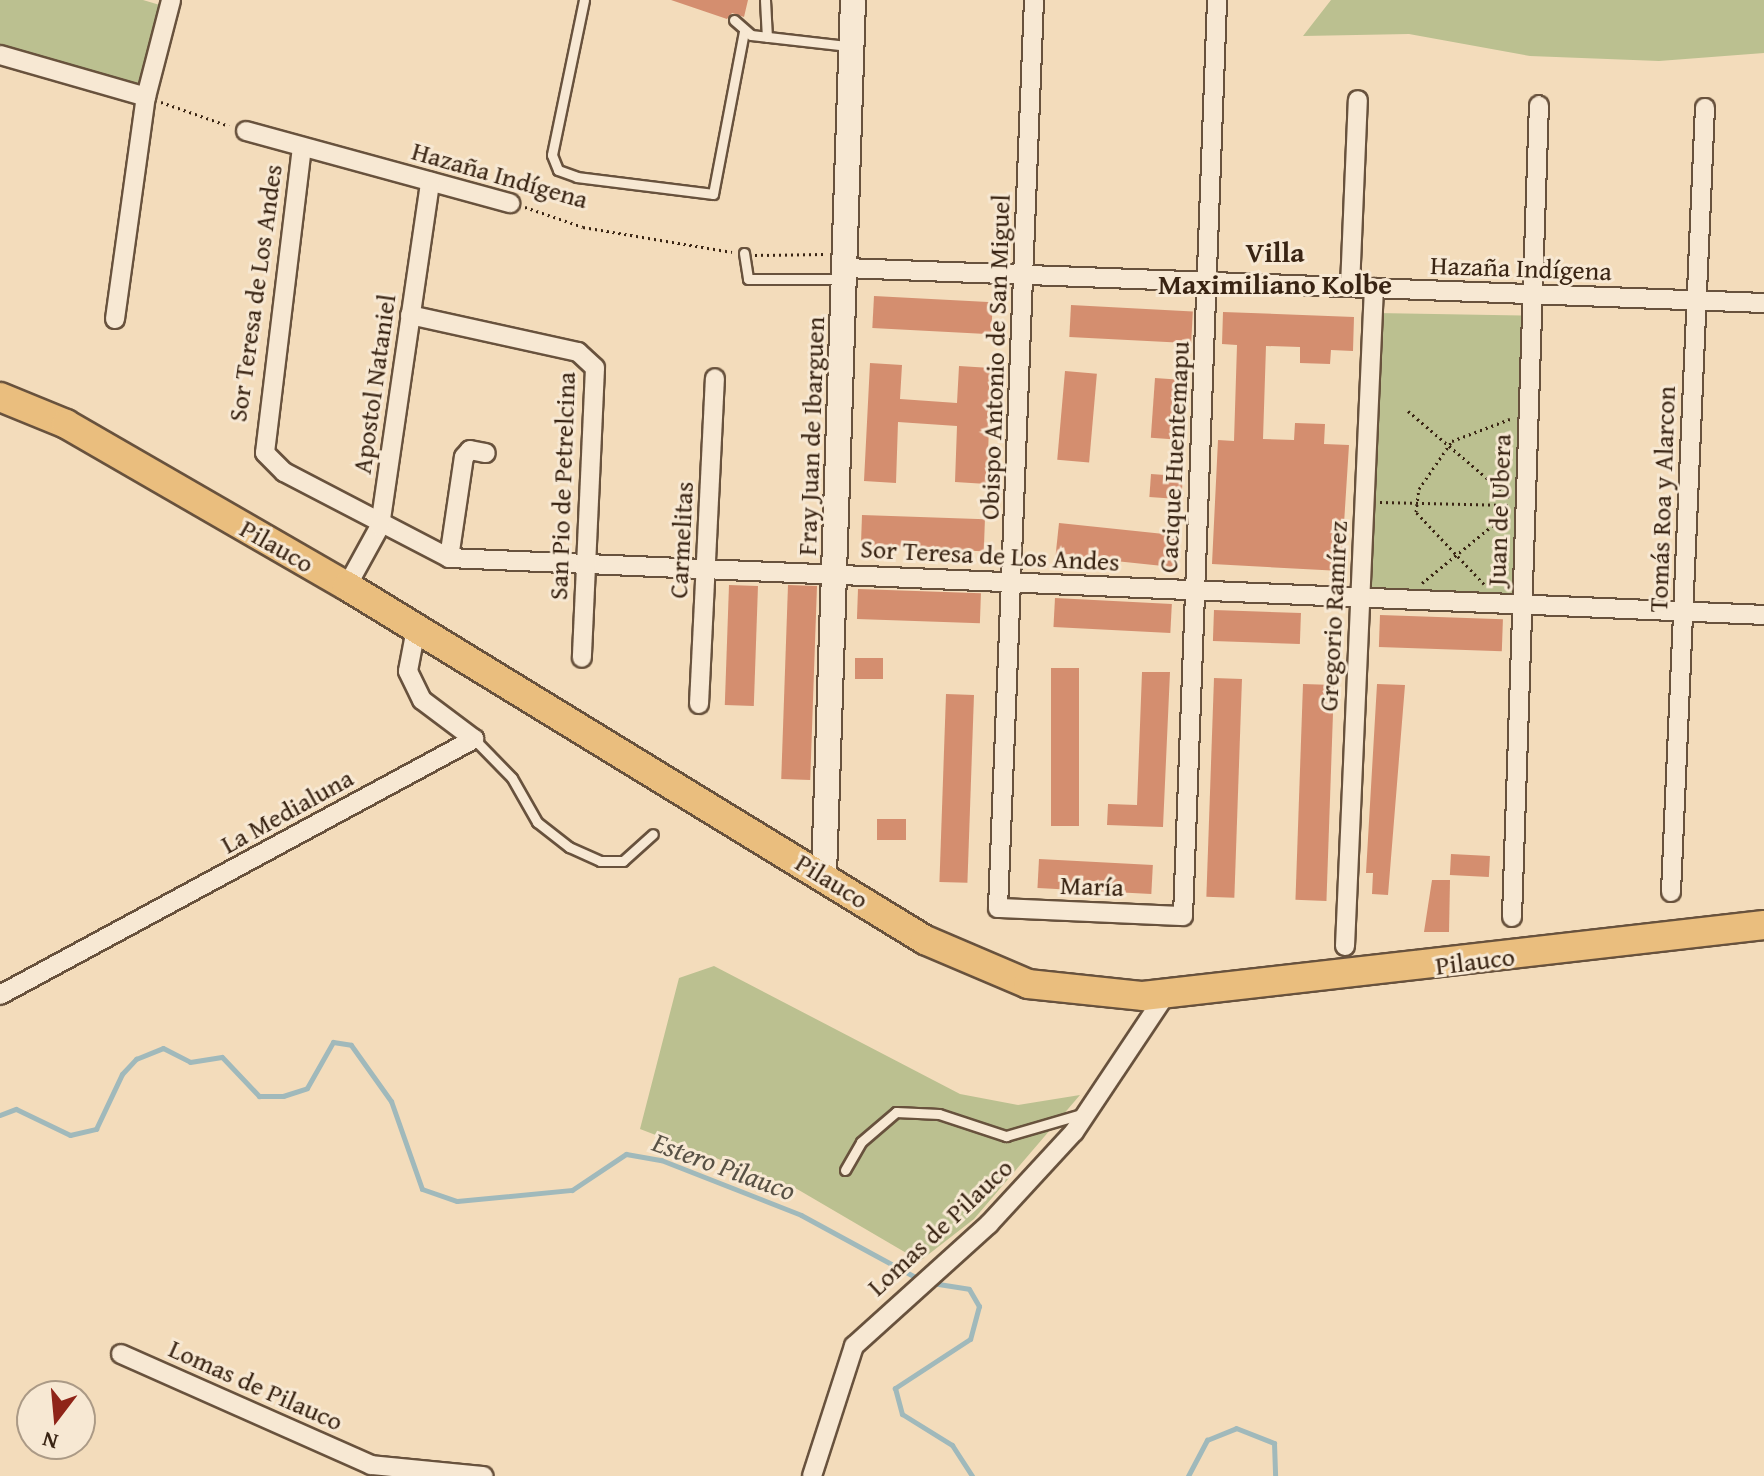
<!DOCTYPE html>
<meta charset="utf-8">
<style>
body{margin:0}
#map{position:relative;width:1764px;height:1476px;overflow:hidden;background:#f3dcbb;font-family:"Gentium Book Plus",serif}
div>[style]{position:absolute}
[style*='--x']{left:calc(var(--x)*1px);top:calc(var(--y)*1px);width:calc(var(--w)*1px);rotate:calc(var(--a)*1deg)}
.green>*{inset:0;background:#bbc090;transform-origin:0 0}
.stream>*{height:5px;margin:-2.5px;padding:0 2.5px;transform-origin:2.5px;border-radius:2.5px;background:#a0b9bb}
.building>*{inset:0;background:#d48e6f;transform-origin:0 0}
.path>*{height:3px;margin-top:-1.5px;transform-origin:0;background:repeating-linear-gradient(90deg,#392413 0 2px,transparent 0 6px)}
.roads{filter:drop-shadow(2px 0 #68523d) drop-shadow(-2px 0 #68523d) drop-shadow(0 2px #68523d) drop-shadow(0 -2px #68523d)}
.lane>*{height:9px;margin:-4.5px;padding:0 4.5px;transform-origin:4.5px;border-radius:4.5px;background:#f7e8d3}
.street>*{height:18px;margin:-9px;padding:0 9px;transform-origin:9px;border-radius:9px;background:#f7e8d3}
.secondary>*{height:24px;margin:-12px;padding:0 12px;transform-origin:12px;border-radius:12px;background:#f7e8d3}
.primary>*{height:28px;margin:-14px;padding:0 14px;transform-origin:14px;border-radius:14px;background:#eabe7e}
span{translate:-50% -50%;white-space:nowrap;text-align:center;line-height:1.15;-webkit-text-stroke:6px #f7e8d3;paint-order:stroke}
.street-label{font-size:26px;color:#392413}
.neighbourhood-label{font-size:28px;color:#392413;font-weight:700}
.water-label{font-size:28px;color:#585145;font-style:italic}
.north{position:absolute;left:16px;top:1380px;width:80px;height:80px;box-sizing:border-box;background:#f7e8d3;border:2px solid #ab9a86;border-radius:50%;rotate:196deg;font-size:22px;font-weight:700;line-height:32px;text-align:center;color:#392413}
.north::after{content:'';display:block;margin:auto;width:28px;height:36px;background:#8f2418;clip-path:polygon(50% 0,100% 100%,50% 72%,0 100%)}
</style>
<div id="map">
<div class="green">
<div style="clip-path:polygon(0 0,143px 0,180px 11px,157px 89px,0 44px)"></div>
<div style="clip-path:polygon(1331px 0,1764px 0,1764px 53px,1659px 61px,1530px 56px,1409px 34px,1303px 36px)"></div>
<div style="left:1376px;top:313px;width:146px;height:279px;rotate:1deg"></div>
<div style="clip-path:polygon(714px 966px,960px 1094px,1018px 1105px,1080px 1095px,974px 1219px,920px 1261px,797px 1189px,640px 1129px,679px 978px)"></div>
</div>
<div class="stream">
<div style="--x:0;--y:1115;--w:17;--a:-21"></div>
<div style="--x:16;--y:1109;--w:60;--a:25.7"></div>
<div style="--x:70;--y:1135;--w:27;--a:-13"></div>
<div style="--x:96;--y:1129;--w:61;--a:-64.7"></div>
<div style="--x:122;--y:1074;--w:21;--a:-47"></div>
<div style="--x:136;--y:1059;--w:29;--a:-22"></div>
<div style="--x:163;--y:1048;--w:30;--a:27"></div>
<div style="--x:190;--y:1062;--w:32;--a:-9"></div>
<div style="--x:222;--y:1057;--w:54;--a:46.5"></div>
<div style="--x:259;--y:1096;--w:24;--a:0"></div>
<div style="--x:283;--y:1096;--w:25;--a:-18"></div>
<div style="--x:307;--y:1088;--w:53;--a:-60.5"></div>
<div style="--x:333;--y:1042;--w:18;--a:9"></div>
<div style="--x:351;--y:1045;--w:69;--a:54.5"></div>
<div style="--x:391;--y:1101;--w:93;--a:70.6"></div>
<div style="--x:422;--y:1189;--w:37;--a:19"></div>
<div style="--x:457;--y:1201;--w:116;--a:-5.5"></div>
<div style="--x:572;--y:1190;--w:65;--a:-33.7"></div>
<div style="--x:626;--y:1154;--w:36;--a:10"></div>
<div style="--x:661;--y:1160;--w:150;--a:21.4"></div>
<div style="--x:801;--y:1215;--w:134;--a:28.5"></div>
<div style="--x:932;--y:1283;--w:37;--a:9"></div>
<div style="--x:969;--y:1289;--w:20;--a:60"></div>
<div style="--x:979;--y:1306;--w:34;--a:105"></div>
<div style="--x:970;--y:1339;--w:90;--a:146.8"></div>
<div style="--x:895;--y:1388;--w:27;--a:75"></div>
<div style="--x:902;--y:1414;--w:59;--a:31.8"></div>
<div style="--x:952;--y:1445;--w:37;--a:57"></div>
<div style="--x:1188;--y:1476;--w:41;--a:-62.2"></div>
<div style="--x:1207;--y:1440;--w:31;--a:-22"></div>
<div style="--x:1236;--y:1428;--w:41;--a:21.5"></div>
<div style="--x:1274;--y:1443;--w:33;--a:88"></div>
</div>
<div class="building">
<div style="clip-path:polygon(671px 0,748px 0,744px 17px,732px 13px,727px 19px)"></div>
<div style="left:874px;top:296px;width:119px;height:32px;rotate:3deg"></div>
<div style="left:1071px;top:305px;width:122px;height:32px;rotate:3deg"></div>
<div style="clip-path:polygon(1223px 312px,1354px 317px,1353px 351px,1331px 350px,1330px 364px,1300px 363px,1300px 347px,1266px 346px,1263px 439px,1294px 440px,1295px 423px,1325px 424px,1324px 444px,1349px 445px,1341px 571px,1212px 564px,1218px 440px,1234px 441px,1237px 345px,1222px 344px)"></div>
<div style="clip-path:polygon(870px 363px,902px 365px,900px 399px,957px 403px,959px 366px,991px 368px,987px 484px,955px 482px,957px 426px,898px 422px,896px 483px,864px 481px)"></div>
<div style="left:1065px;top:371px;width:32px;height:89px;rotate:5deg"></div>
<div style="left:1155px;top:378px;width:32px;height:60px;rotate:4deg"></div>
<div style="left:1151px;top:474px;width:32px;height:23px;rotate:4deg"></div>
<div style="left:862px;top:515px;width:123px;height:32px;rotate:2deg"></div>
<div style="left:1059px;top:523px;width:120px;height:32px;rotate:6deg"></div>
<div style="left:729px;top:585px;width:29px;height:120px;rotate:2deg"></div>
<div style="left:788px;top:585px;width:29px;height:194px;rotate:2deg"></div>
<div style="left:858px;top:589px;width:123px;height:30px;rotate:2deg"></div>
<div style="left:1055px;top:598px;width:117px;height:29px;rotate:3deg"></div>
<div style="left:1214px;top:610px;width:87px;height:31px;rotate:2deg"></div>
<div style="left:1380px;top:615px;width:123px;height:32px;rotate:2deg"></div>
<div style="left:855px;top:658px;width:28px;height:21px"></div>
<div style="left:1051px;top:668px;width:28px;height:158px"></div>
<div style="clip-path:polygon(1142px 672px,1170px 672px,1163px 827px,1107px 825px,1108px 804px,1137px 805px)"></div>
<div style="left:1214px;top:678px;width:28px;height:219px;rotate:2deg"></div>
<div style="left:1303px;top:684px;width:31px;height:216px;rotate:2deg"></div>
<div style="clip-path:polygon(1377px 684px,1405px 685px,1388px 895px,1372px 894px,1373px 873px,1366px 873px)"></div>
<div style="left:946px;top:694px;width:28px;height:188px;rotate:2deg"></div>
<div style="left:877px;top:819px;width:29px;height:21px"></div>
<div style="left:1451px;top:854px;width:39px;height:21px;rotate:3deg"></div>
<div style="left:1039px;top:859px;width:114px;height:29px;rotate:3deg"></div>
<div style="clip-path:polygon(1432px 880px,1450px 880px,1449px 932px,1424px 932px)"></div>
</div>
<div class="path">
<div style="--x:161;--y:102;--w:72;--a:19.4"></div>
<div style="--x:525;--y:207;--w:61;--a:19"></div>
<div style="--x:583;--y:227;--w:151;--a:9.5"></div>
<div style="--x:755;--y:255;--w:69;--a:-0.8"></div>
<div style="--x:1408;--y:411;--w:133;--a:40.4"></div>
<div style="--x:1380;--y:502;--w:129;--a:1.3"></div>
<div style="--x:1422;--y:583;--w:112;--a:-39.2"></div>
<div style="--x:1484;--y:584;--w:99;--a:-133.4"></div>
<div style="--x:1416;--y:512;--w:23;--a:-83"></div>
<div style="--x:1419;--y:489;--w:58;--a:-55.5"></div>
<div style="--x:1452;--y:441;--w:62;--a:-20.8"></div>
</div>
<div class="roads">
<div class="lane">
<div style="--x:584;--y:0;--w:158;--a:101.7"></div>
<div style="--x:552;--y:155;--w:16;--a:68"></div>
<div style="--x:558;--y:170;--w:20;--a:20"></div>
<div style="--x:577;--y:177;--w:137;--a:7.1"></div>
<div style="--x:713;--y:194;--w:165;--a:-79.2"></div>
<div style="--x:765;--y:0;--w:37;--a:87"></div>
<div style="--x:734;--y:20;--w:23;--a:41"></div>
<div style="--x:751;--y:35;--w:98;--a:6.5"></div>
<div style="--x:744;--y:253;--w:26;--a:81"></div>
<div style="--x:748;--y:279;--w:93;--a:0"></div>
<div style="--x:474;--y:739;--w:54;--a:45.7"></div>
<div style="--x:512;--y:778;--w:51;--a:60.4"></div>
<div style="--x:537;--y:822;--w:41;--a:38"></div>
<div style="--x:569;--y:847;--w:34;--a:24"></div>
<div style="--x:600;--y:861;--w:23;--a:0"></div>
<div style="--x:623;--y:861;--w:40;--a:-42"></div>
<div style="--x:845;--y:1170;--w:32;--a:-60"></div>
<div style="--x:861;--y:1142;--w:46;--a:-40.6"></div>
<div style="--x:896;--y:1112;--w:43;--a:2.7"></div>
<div style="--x:939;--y:1114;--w:71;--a:18.2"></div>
<div style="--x:1006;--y:1136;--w:82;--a:-16.2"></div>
</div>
<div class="street">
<div style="--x:1034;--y:0;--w:909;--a:92.27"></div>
<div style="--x:998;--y:908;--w:185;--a:2.5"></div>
<div style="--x:1183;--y:916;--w:917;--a:-87.87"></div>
<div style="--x:0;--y:55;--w:152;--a:16"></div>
<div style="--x:246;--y:131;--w:274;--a:15.3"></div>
<div style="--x:302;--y:147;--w:308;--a:96.9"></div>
<div style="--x:265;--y:453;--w:27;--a:45"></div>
<div style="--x:284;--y:472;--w:186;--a:27.5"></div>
<div style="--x:449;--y:558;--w:1316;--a:2.48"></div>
<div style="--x:845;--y:268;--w:920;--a:2.18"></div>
<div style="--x:1350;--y:287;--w:187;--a:-87.6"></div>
<div style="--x:410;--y:315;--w:172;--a:12.4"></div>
<div style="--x:578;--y:352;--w:23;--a:43"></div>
<div style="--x:595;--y:368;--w:290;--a:92.6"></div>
<div style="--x:115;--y:319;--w:224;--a:-82.1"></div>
<div style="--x:146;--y:97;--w:100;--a:-75.5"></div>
<div style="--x:449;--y:558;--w:102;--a:-81.6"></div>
<div style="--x:464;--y:457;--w:9;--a:-49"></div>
<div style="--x:470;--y:450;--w:16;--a:11"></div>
<div style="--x:347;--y:586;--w:68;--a:-61.2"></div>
<div style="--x:380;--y:526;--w:348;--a:-81.7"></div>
<div style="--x:699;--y:704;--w:326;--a:-87.2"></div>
<div style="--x:1671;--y:892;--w:785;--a:-87.52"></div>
<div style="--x:1512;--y:917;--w:812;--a:-88.1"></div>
<div style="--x:1345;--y:946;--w:659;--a:-87.48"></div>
<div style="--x:0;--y:995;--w:539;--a:-28.37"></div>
<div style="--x:474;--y:739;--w:65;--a:-143.1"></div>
<div style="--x:422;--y:700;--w:32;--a:-116"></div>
<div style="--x:408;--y:671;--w:43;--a:-79.2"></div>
<div style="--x:121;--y:1354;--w:274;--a:23.9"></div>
<div style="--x:371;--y:1465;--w:113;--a:5.6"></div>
<div style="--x:812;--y:1476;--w:137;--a:-72.1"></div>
<div style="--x:854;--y:1346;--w:182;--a:-42.1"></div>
<div style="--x:989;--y:1224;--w:125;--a:-47.3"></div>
<div style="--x:1074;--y:1132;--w:166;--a:-56.3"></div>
</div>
<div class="secondary">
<div style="--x:824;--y:874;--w:874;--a:-88.1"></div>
</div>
<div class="primary">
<div style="--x:0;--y:397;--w:71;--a:22.2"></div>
<div style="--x:66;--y:424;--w:324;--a:30"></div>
<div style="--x:347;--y:586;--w:678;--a:31.49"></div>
<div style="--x:925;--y:940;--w:112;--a:23.1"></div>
<div style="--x:1028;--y:984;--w:116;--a:6"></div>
<div style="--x:1143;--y:996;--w:625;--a:-6.52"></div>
</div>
</div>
<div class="street-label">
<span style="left:500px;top:175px;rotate:16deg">Hazaña Indígena</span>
<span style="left:1521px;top:268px;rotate:2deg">Hazaña Indígena</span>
<span style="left:255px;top:293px;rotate:-82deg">Sor Teresa de Los Andes</span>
<span style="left:995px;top:357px;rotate:-88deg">Obispo Antonio de San Miguel</span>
<span style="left:374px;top:384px;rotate:-82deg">Apostol Nataniel</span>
<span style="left:811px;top:436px;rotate:-88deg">Fray Juan de Ibarguen</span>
<span style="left:1174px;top:457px;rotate:-87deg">Cacique Huentemapu</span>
<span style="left:562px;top:486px;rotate:-88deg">San Pio de Petrelcina</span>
<span style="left:1662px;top:499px;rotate:-88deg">Tomás Roa y Alarcon</span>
<span style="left:1499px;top:510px;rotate:-88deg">Juan de Ubera</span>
<span style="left:681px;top:540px;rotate:-87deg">Carmelitas</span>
<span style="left:277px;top:546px;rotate:30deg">Pilauco</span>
<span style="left:990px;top:555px;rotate:3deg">Sor Teresa de Los Andes</span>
<span style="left:1333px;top:616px;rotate:-87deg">Gregorio Ramírez</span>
<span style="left:287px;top:811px;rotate:-29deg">La Medialuna</span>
<span style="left:832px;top:881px;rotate:32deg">Pilauco</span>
<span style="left:1092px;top:886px;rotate:2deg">María</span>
<span style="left:1475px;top:961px;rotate:-7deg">Pilauco</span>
<span style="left:940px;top:1227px;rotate:-43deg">Lomas de Pilauco</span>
<span style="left:256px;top:1385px;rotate:24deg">Lomas de Pilauco</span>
</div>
<div class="neighbourhood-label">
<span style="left:1275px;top:268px">Villa<br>Maximiliano Kolbe</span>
</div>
<div class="water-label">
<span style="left:724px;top:1166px;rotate:20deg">Estero Pilauco</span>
</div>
<div class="north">N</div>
</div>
